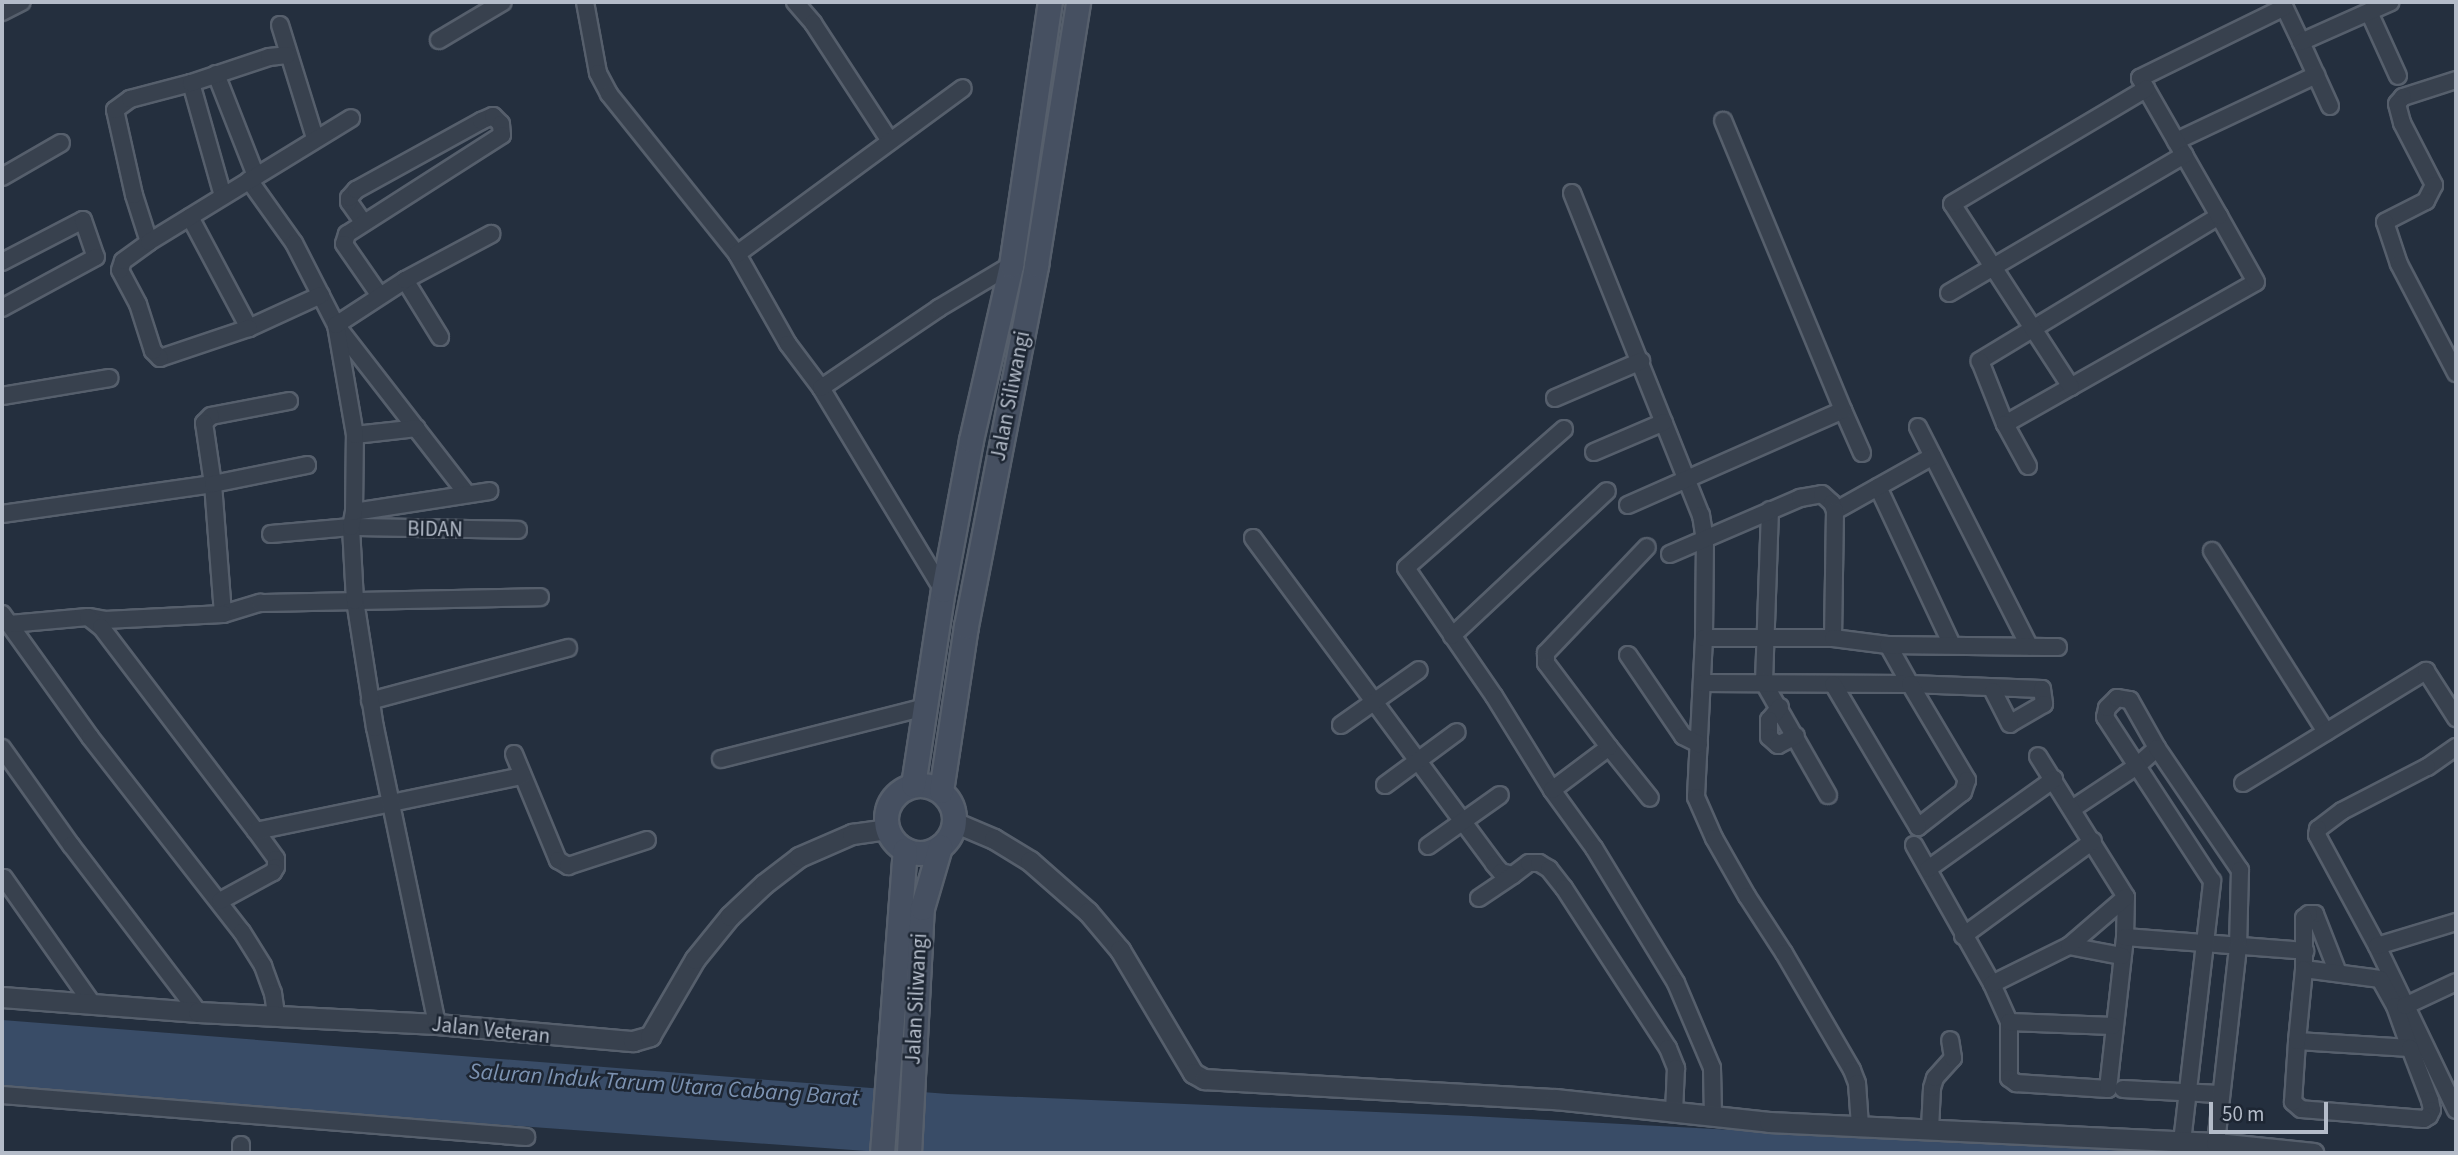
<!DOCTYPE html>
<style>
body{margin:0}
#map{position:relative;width:2458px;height:1155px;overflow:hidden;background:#242f3e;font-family:"Source Sans 3",sans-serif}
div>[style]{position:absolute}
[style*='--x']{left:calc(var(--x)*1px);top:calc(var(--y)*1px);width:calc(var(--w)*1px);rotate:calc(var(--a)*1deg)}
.water>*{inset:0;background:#394c67}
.roads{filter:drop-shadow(2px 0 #565f6c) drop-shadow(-2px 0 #565f6c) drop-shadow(0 2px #565f6c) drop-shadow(0 -2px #565f6c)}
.minor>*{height:16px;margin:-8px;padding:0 8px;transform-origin:8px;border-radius:8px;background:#38414e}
.tertiary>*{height:19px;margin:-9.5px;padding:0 9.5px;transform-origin:9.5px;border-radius:9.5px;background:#38414e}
.secondary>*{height:23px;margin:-11.5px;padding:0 11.5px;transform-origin:11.5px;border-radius:11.5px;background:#465061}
.secondary>.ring{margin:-11.5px;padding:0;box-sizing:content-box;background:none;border:23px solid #465061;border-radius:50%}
span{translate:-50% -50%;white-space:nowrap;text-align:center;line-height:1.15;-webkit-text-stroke:5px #1d2633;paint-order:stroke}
.street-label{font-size:21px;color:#b4bcc9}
.water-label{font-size:23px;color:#7c92b1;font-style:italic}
.frame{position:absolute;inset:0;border:4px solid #b4bcc9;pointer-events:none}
.scale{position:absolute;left:2209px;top:1102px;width:119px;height:32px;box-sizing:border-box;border:4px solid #b4bcc9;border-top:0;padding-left:9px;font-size:21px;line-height:24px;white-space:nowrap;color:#b4bcc9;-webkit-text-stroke:5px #1d2633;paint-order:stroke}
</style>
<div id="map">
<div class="water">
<div style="clip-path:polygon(2px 1020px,948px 1094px,1471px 1116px,2162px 1153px,894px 1153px,2px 1089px)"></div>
</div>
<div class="roads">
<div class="minor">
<div style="--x:585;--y:2;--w:72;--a:79.6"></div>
<div style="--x:598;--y:73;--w:24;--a:62"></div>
<div style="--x:609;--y:94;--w:205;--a:51.3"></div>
<div style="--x:737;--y:254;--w:103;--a:60.5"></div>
<div style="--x:788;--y:344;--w:55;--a:53.1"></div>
<div style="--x:821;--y:388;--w:236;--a:58.9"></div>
<div style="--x:795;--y:2;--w:28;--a:49"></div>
<div style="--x:813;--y:23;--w:141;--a:56.9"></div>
<div style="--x:2282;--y:2;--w:44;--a:64.6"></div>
<div style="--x:2;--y:12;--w:22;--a:-27"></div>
<div style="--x:2369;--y:12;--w:70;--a:65.6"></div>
<div style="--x:280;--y:25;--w:118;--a:72.8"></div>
<div style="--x:439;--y:40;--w:74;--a:-30.7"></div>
<div style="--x:216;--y:74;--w:110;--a:68.6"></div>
<div style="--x:2456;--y:80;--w:56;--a:162.2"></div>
<div style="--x:2403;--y:97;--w:9;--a:131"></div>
<div style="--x:2397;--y:104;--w:20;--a:75"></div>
<div style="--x:2402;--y:123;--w:70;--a:62.7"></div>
<div style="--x:2434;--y:185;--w:18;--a:117"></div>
<div style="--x:2426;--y:201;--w:46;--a:152.9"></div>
<div style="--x:2385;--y:222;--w:44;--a:71.6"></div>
<div style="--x:2399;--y:264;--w:123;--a:62.4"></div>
<div style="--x:191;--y:83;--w:117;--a:74.2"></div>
<div style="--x:2330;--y:106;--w:70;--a:-114.4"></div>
<div style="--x:2301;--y:42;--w:98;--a:-24"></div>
<div style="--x:2176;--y:141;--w:155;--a:-25.2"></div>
<div style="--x:2;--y:177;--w:68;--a:-30"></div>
<div style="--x:249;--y:180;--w:77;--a:54.5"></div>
<div style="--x:294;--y:243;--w:92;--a:62.9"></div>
<div style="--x:336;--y:325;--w:214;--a:52.2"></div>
<div style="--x:1572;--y:193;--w:347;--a:68.2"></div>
<div style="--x:1701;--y:515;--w:25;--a:81"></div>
<div style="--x:1705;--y:540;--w:98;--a:90.6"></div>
<div style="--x:1704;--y:638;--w:159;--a:92.9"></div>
<div style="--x:1696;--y:797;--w:45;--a:66.3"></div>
<div style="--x:1714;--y:838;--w:67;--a:60.4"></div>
<div style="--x:1747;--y:896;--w:68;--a:57"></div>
<div style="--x:1784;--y:953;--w:135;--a:59.8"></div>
<div style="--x:1852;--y:1070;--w:14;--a:69"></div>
<div style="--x:1857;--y:1083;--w:43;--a:86"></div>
<div style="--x:2219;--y:216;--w:280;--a:148.8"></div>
<div style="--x:1980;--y:361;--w:68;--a:68.4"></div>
<div style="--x:2005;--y:424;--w:288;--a:-29.5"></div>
<div style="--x:2256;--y:282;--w:76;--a:-119.3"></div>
<div style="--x:2219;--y:216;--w:159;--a:-119.8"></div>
<div style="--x:2140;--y:78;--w:161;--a:-26.1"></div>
<div style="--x:190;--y:217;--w:126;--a:62"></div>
<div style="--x:363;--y:222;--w:24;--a:-125"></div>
<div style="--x:349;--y:202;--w:4;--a:-90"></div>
<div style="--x:349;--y:198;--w:11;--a:-49"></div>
<div style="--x:356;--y:190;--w:143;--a:-28.9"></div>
<div style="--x:481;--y:121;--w:13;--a:-23"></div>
<div style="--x:493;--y:116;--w:11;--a:45"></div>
<div style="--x:501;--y:124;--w:11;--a:85"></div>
<div style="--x:502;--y:135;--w:184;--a:147.4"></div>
<div style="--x:347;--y:234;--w:10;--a:107"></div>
<div style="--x:344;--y:244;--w:63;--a:55.3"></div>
<div style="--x:149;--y:242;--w:49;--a:-107.7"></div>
<div style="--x:134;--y:195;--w:87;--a:-102.6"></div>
<div style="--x:115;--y:110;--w:19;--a:-36"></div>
<div style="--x:130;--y:99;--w:63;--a:-14.7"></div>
<div style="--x:191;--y:83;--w:82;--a:-18.4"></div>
<div style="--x:269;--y:57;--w:18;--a:-6"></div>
<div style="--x:737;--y:254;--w:280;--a:-36.3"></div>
<div style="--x:2;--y:262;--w:91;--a:-27.4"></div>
<div style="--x:83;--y:220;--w:39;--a:71"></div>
<div style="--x:96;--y:257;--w:107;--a:151.5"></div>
<div style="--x:405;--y:280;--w:67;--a:58.4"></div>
<div style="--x:1949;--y:293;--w:273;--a:-30.4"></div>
<div style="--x:321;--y:295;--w:79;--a:155.4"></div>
<div style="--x:249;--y:328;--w:94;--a:161.4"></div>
<div style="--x:160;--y:358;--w:10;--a:-135"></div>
<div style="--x:153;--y:351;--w:49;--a:-107.7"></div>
<div style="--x:138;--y:304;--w:38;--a:-118"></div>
<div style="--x:120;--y:270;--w:9;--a:-72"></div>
<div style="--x:123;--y:261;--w:32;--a:-36"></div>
<div style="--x:149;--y:242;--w:237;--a:-31.5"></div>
<div style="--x:2071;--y:387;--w:218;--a:-123"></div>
<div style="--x:1952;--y:204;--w:226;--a:-30.7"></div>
<div style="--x:821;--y:388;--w:143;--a:-34.1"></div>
<div style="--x:939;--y:308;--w:84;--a:-30.8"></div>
<div style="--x:2;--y:396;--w:109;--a:-9.5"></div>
<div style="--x:1555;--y:398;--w:94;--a:-23.3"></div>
<div style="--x:289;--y:401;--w:79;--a:169.1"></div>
<div style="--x:211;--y:416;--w:10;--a:135"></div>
<div style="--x:204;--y:423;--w:62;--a:81.6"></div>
<div style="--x:213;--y:484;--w:130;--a:85.6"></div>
<div style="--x:223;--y:614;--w:39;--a:-17"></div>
<div style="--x:260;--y:603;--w:280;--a:-1.2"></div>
<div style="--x:1843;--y:410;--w:47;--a:66.2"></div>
<div style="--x:2005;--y:424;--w:48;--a:61.3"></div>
<div style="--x:1918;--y:427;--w:246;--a:63.1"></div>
<div style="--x:1564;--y:429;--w:210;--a:138.7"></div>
<div style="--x:1406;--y:568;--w:155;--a:55.5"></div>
<div style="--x:1494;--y:696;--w:110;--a:58.3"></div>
<div style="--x:1552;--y:790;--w:72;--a:54.1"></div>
<div style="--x:1594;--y:848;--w:158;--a:58.7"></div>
<div style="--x:1676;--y:983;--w:92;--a:67"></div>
<div style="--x:1712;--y:1068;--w:48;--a:88.8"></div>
<div style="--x:355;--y:435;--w:62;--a:-6.4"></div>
<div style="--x:1594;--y:452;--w:76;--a:-23.2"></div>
<div style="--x:1878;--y:487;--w:174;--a:64.9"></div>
<div style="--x:1628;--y:505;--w:235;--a:-23.8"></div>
<div style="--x:1843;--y:410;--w:313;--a:-112.5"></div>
<div style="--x:1770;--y:510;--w:173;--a:92"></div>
<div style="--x:1764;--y:683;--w:129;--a:60.3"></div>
<div style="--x:1835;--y:511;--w:112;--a:-29.3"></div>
<div style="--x:354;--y:512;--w:137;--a:-8.8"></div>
<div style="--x:2;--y:514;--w:213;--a:-8.1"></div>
<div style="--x:213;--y:484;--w:96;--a:-11.4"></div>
<div style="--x:271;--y:534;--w:80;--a:-5"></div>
<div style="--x:351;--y:527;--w:167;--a:1"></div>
<div style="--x:1253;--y:538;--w:405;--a:53.5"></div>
<div style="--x:1494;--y:864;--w:11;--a:49"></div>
<div style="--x:1501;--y:872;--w:12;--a:14"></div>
<div style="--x:1513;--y:875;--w:20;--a:-37"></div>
<div style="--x:1529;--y:863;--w:10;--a:0"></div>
<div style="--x:1539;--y:863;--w:12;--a:31"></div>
<div style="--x:1549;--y:869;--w:24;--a:52"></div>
<div style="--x:1564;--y:888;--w:191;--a:57"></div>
<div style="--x:1668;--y:1048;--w:22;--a:68"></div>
<div style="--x:1676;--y:1068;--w:44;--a:92.6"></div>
<div style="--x:2212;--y:551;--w:214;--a:57.8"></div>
<div style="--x:1670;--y:554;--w:142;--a:-23.3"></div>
<div style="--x:1800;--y:498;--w:22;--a:-10"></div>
<div style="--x:1822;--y:494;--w:13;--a:42"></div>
<div style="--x:1832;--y:503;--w:9;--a:69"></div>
<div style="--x:1835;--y:511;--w:127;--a:90.9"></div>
<div style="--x:1833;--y:638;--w:129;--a:180"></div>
<div style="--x:2;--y:614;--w:151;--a:54.4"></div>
<div style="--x:90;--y:737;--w:247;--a:52.1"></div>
<div style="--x:242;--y:932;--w:40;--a:58"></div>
<div style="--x:263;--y:966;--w:29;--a:70"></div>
<div style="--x:273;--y:993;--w:22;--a:82"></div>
<div style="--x:90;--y:617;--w:15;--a:11"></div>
<div style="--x:105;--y:620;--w:118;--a:-2.9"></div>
<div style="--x:10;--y:624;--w:78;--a:-5.1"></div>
<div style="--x:88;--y:617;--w:16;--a:38"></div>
<div style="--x:101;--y:627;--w:256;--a:52.8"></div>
<div style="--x:256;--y:831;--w:34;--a:54"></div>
<div style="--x:276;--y:859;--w:8;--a:90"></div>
<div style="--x:276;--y:867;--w:6;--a:121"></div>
<div style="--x:273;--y:872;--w:60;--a:151.3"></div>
<div style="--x:1452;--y:636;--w:212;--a:-43.1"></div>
<div style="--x:1833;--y:638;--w:55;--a:7.3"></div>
<div style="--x:1888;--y:645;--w:45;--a:60.6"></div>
<div style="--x:1910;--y:684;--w:132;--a:2.2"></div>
<div style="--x:2042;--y:689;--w:15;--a:82"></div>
<div style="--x:2044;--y:704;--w:39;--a:150"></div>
<div style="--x:2010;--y:724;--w:37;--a:-117"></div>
<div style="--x:1888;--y:645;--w:170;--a:0.7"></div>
<div style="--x:1628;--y:655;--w:98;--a:55.8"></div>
<div style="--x:1683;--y:736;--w:18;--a:27"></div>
<div style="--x:1702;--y:683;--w:208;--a:0.3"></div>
<div style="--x:1910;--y:684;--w:112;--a:59.3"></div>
<div style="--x:1967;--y:780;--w:13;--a:108"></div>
<div style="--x:1963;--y:792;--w:57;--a:142.1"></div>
<div style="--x:1918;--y:827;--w:166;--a:-120.7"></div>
<div style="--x:370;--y:701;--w:205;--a:-15"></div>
<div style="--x:1780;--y:707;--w:17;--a:130"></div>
<div style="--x:1769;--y:720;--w:17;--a:90"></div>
<div style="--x:1769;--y:737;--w:12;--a:42"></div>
<div style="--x:1778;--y:745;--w:20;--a:-27"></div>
<div style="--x:1341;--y:725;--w:95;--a:-35.2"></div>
<div style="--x:1609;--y:747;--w:65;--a:51.2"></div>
<div style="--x:2456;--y:747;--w:35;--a:145"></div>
<div style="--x:2427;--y:767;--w:96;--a:152.6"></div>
<div style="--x:2342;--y:811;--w:30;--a:143"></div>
<div style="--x:2318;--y:829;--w:6;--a:99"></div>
<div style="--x:2317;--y:835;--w:126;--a:61.6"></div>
<div style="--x:2377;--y:946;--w:182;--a:64.3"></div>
<div style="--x:2;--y:748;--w:119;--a:54.6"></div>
<div style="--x:71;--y:845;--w:210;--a:52.7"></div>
<div style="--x:514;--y:754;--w:115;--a:67.5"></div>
<div style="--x:558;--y:860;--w:12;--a:31"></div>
<div style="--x:568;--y:866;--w:83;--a:-18.2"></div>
<div style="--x:721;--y:759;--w:211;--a:-14.3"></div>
<div style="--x:2243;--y:783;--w:215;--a:-31.5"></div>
<div style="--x:2426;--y:671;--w:56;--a:57.4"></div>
<div style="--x:1385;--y:785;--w:89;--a:-36.4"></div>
<div style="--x:1552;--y:790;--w:71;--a:-37"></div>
<div style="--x:1609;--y:747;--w:105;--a:-126.9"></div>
<div style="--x:1546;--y:663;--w:10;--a:-90"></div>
<div style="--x:1546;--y:653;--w:146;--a:-46.4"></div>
<div style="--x:2072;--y:809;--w:78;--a:-33.5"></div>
<div style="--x:2137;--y:766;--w:27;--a:-42"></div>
<div style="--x:256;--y:831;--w:272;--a:-11.7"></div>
<div style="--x:1914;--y:845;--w:159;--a:60.7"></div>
<div style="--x:1992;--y:984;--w:42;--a:65.9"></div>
<div style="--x:2009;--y:1022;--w:56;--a:90"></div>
<div style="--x:2009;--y:1078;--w:9;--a:36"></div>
<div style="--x:2016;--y:1083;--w:92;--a:3.7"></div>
<div style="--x:2108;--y:1089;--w:153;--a:-83.6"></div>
<div style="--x:2125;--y:937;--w:40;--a:-88.6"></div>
<div style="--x:2126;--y:897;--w:166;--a:-122"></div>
<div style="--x:1428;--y:846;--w:88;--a:-35.3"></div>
<div style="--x:1928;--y:869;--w:155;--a:-35.5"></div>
<div style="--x:4;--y:878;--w:151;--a:54.9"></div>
<div style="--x:1479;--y:898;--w:41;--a:-34.1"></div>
<div style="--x:1963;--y:936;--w:161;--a:-36.2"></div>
<div style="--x:2125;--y:937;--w:181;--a:4.4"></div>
<div style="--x:2069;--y:946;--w:54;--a:10.7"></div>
<div style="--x:2377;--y:946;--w:83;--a:-16.9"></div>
<div style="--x:2338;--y:973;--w:63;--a:-111.3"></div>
<div style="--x:2315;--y:914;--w:6;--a:180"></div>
<div style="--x:2309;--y:914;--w:6;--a:141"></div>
<div style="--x:2304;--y:918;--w:51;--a:90"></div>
<div style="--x:2304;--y:969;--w:77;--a:7.5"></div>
<div style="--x:2380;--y:979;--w:31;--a:61"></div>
<div style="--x:2395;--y:1006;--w:45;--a:70.3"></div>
<div style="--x:1992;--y:984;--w:86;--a:-26.3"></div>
<div style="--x:2069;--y:946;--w:75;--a:-40.7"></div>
<div style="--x:2405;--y:1006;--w:56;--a:-25.2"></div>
<div style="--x:2009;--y:1022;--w:104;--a:2.2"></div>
<div style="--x:437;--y:1024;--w:302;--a:-101.8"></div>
<div style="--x:375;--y:728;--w:129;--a:-98.9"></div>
<div style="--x:355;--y:601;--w:74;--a:-93.1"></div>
<div style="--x:351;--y:527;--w:15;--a:-79"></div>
<div style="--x:354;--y:512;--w:77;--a:-89.3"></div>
<div style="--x:355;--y:435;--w:112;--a:-99.8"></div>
<div style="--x:336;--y:325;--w:82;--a:-33.1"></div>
<div style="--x:405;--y:280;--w:98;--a:-28.1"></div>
<div style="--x:2297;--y:1041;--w:113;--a:3.5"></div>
<div style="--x:2410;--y:1048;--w:56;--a:69"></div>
<div style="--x:2430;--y:1100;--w:10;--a:79"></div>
<div style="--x:2432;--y:1110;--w:7;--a:117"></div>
<div style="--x:2429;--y:1116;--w:6;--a:149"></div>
<div style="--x:2424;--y:1119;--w:123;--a:-175.4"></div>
<div style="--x:2301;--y:1109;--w:11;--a:-139"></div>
<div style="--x:2293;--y:1102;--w:61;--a:-86.2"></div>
<div style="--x:2297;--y:1041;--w:72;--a:-84.4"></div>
<div style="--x:2123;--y:1089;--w:96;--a:3"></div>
<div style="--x:2;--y:1095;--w:526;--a:4.58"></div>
<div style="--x:1930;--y:1129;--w:41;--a:-87.2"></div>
<div style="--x:1932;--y:1088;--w:10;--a:-73"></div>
<div style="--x:1935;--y:1078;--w:27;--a:-48"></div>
<div style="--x:1953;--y:1058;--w:18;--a:-99"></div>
<div style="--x:2182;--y:1142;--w:263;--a:-83.4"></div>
<div style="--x:2212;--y:881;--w:196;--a:-123.1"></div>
<div style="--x:2105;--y:717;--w:9;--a:-77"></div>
<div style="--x:2107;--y:708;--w:14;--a:-45"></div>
<div style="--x:2117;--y:698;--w:13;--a:9"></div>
<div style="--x:2130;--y:700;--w:55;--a:60.6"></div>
<div style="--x:2157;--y:748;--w:148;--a:55.8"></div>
<div style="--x:2240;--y:870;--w:77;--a:91.5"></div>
<div style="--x:2238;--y:947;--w:197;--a:96.4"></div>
<div style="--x:241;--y:1153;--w:8;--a:-90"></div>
</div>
<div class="tertiary">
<div style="--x:954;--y:822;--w:43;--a:23"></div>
<div style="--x:994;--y:839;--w:42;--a:31.4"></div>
<div style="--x:1030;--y:861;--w:77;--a:41.3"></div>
<div style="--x:1088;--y:912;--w:50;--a:49.9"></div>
<div style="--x:1120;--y:950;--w:143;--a:59.3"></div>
<div style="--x:1193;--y:1073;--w:13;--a:29"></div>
<div style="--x:1204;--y:1079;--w:352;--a:3.3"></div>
<div style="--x:1555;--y:1099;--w:215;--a:6.1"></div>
<div style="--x:1769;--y:1122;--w:447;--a:2.7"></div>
<div style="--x:2216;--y:1143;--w:98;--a:5.9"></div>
<div style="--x:2;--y:997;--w:197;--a:4.4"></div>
<div style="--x:198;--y:1012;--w:239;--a:2.9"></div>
<div style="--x:437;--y:1024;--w:197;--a:5"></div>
<div style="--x:633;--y:1041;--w:18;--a:-16"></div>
<div style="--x:650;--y:1036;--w:89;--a:-59.7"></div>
<div style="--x:695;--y:959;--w:55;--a:-50.9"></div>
<div style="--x:730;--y:916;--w:47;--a:-43.3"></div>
<div style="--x:764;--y:884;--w:44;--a:-37.6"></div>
<div style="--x:799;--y:857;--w:58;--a:-23.5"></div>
<div style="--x:852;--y:834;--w:35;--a:-8"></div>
</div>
<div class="secondary">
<div class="ring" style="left:886px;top:785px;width:45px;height:45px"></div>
<div style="--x:913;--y:785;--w:197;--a:-81.3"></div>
<div style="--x:943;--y:590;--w:153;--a:-79.4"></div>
<div style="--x:971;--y:440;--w:180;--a:-77.1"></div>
<div style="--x:1011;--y:265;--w:266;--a:-81.6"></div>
<div style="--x:941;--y:791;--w:167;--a:-81.4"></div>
<div style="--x:966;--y:626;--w:368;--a:-79"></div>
<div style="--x:1036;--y:265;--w:266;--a:-80.9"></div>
<div style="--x:882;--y:1153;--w:304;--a:-85.7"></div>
<div style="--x:909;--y:1153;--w:245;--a:-87"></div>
<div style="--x:922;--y:908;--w:64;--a:-73.6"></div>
</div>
</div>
<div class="street-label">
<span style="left:1010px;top:396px;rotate:-79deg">Jalan Siliwangi</span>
<span style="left:435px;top:529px;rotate:1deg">BIDAN</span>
<span style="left:916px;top:999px;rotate:-87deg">Jalan Siliwangi</span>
<span style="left:491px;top:1030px;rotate:6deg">Jalan Veteran</span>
</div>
<div class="water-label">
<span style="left:664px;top:1085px;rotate:4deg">Saluran Induk Tarum Utara Cabang Barat</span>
</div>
<div class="frame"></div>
<div class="scale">50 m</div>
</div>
